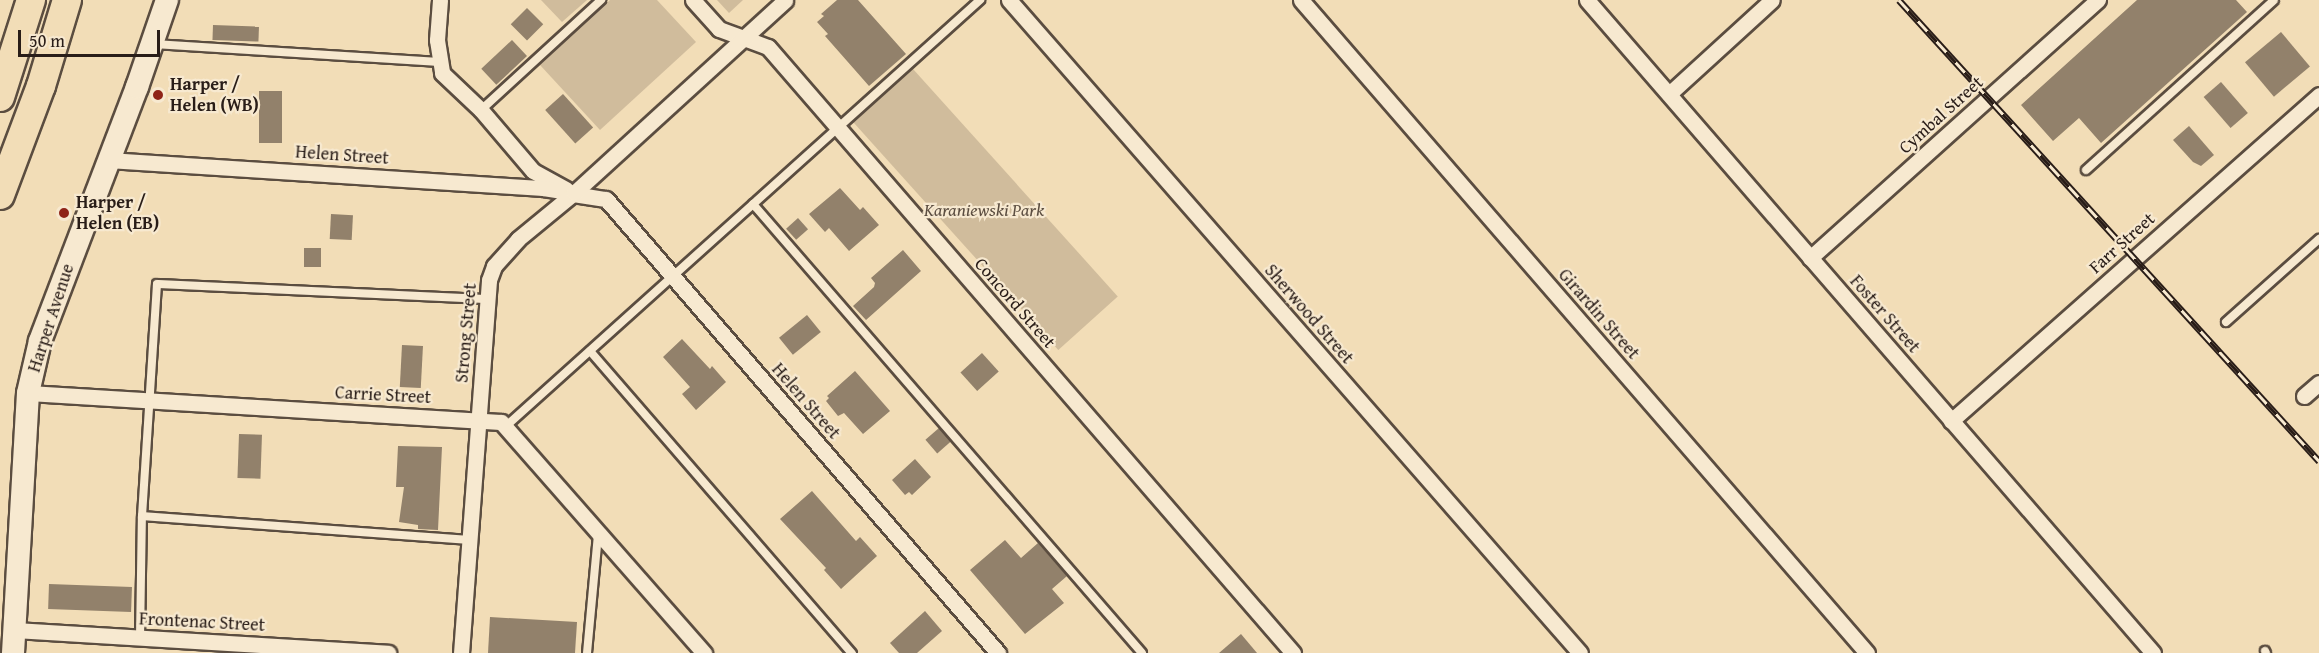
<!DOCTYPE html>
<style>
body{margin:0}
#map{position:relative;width:2319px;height:653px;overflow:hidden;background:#f2ddb7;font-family:"Gentium Book Plus",serif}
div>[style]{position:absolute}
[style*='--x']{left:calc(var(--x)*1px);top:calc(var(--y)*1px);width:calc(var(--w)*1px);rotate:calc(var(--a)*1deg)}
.green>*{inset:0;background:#d0bc9c;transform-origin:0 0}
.building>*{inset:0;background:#92816b;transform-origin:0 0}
.roads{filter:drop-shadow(2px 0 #5b4d40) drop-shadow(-2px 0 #5b4d40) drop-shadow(0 2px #5b4d40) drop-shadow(0 -2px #5b4d40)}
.lane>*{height:8px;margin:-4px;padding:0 4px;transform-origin:4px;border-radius:4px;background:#f7e9d0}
.street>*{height:15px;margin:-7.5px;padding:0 7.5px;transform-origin:7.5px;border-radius:7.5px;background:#f7e9d0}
.secondary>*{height:22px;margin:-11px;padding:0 11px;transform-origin:11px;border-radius:11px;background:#f7e9d0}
.highway>*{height:28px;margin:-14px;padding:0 14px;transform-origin:14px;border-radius:14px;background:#f2ddb7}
.rail>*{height:7px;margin-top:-3.5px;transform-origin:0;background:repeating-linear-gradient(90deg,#f7e9d0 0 14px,#291d18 0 28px);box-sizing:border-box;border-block:2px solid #291d18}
.dots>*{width:16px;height:16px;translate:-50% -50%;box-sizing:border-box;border:3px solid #f7e9d0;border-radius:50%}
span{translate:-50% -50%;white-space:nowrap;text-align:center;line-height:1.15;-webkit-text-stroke:4.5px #f7e9d0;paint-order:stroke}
.poi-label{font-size:18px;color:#291d18;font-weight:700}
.left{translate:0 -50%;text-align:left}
.street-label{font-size:18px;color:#291d18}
.park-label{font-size:18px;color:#5b4d40;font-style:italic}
.scale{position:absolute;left:18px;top:30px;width:142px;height:27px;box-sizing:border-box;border:3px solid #291d18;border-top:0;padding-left:8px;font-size:18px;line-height:21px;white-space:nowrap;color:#291d18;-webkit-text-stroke:4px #f7e9d0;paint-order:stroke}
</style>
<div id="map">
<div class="green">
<div style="clip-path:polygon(541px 0,587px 0,562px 22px)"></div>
<div style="clip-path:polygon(610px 0,657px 0,696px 42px,600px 130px,540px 65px)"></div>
<div style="clip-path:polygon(717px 0,743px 0,729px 13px)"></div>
<div style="left:913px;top:69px;width:306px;height:80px;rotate:48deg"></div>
</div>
<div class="building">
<div style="clip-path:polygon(837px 0,858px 0,906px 54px,869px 86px,825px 36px,828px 34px,817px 22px,824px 16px,821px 14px)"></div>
<div style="clip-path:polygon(2137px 0,2236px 0,2247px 12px,2101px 143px,2079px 118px,2053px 141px,2021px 105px)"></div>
<div style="left:527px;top:8px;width:23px;height:23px;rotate:45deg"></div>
<div style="left:213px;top:25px;width:46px;height:15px;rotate:2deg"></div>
<div style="left:2281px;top:32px;width:45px;height:47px;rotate:50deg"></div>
<div style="left:512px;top:40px;width:22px;height:42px;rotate:47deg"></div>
<div style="left:2221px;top:82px;width:41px;height:23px;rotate:49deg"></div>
<div style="left:259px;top:91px;width:23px;height:52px"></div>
<div style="left:563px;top:94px;width:45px;height:24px;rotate:48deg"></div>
<div style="clip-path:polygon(2189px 126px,2214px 155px,2201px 166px,2193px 162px,2173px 140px)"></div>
<div style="clip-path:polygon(840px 188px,860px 210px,863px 207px,879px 225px,849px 251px,829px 228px,825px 232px,809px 214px)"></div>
<div style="left:331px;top:214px;width:22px;height:25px;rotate:3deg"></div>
<div style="left:798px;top:218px;width:15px;height:16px;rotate:48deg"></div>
<div style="left:304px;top:248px;width:17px;height:19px"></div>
<div style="clip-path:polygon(903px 250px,921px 271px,866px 320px,853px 306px,874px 287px,875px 283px,871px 278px)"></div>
<div style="left:807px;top:315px;width:22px;height:36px;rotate:51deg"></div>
<div style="clip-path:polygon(682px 339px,710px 369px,712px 366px,726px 382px,696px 410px,682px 394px,690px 387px,663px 357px)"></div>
<div style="left:402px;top:345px;width:21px;height:42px;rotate:3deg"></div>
<div style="left:982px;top:353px;width:25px;height:29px;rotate:48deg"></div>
<div style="clip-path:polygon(855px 371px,890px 411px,863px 434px,844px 413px,838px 416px,826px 401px,829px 398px,827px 396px)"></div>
<div style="left:939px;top:428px;width:18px;height:18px;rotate:49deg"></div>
<div style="left:239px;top:434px;width:23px;height:44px;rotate:2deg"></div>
<div style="clip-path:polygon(398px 446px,442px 447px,438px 530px,418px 529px,418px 525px,399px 522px,404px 487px,396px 487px)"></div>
<div style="clip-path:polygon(915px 459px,931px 477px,912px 495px,909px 492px,905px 495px,892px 480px)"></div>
<div style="clip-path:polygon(812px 491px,856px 541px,860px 537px,877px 556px,841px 589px,824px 570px,826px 568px,780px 519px)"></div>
<div style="clip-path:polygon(1005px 540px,1021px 558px,1038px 543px,1067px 576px,1052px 589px,1064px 603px,1025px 634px,970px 570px)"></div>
<div style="left:49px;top:584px;width:83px;height:25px;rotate:2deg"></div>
<div style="clip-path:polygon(925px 611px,942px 631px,917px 653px,899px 653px,890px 643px)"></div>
<div style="clip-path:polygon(490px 617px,577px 622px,575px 653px,488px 653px)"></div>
<div style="clip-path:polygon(1241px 634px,1257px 653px,1219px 653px)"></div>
</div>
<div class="roads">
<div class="lane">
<div style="--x:154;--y:44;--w:286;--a:3.6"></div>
<div style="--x:481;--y:110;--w:163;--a:-42.5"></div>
<div style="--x:2086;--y:170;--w:253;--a:-42.1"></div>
<div style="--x:753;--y:204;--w:594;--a:49.1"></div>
<div style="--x:2226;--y:322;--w:125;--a:-41.7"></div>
<div style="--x:590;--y:351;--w:400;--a:49.1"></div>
<div style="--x:505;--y:427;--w:639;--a:-41.95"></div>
<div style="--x:142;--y:516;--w:328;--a:4.2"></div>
<div style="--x:140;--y:638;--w:122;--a:-89.1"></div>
<div style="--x:142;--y:516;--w:232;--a:-86.3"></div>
<div style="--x:157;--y:284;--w:330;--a:2.6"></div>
<div style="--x:2265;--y:651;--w:2;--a:63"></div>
<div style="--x:587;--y:653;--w:120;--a:-84.7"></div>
</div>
<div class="street">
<div style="--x:440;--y:0;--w:40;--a:94.3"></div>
<div style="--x:437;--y:40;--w:33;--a:81"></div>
<div style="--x:442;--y:73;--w:54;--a:43.5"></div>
<div style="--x:481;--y:110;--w:80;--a:49.6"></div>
<div style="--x:533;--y:171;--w:38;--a:29"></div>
<div style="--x:693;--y:0;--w:39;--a:48"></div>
<div style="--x:719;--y:29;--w:52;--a:20.2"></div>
<div style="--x:768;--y:47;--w:802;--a:49.1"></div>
<div style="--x:1009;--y:0;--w:867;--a:48.83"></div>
<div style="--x:1301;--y:0;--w:864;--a:49.08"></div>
<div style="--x:1587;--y:0;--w:864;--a:49.08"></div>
<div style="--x:1669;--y:94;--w:139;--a:-42.4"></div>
<div style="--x:108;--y:160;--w:436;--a:3.7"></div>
<div style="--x:543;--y:188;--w:31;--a:9"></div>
<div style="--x:573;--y:194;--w:33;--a:9"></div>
<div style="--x:606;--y:199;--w:600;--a:49.19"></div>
<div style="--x:1810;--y:258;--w:387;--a:-41.9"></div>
<div style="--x:28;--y:393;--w:474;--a:3.5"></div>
<div style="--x:501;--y:422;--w:308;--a:48.7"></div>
<div style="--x:2304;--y:396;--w:20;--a:-41"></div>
<div style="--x:1951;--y:421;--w:492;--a:-41.5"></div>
<div style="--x:14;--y:630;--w:375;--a:3.5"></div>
<div style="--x:461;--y:653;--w:374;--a:-85.7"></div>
<div style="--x:489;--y:280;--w:15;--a:-70"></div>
<div style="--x:494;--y:266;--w:36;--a:-48"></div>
<div style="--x:518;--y:239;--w:72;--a:-39.4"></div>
<div style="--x:574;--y:193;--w:286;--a:-42.4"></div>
</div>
<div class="secondary">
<div style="--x:13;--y:653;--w:260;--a:-86.7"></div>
<div style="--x:28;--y:393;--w:53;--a:-77"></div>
<div style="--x:40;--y:341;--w:272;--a:-69.1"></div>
<div style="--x:137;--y:87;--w:92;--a:-71"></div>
</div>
<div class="highway">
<div style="--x:0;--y:97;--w:102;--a:-72.3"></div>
<div style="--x:0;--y:195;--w:116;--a:-69.4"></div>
<div style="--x:41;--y:86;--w:90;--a:-73.2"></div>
</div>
</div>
<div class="rail">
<div style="--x:1899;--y:0;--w:624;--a:47.66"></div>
</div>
<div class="dots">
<div style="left:158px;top:95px;background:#8f2418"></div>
<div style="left:64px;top:213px;background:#8f2418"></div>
</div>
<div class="poi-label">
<span class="left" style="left:170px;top:95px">Harper /<br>Helen (WB)</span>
<span class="left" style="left:76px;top:213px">Harper /<br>Helen (EB)</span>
</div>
<div class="street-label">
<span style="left:1941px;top:115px;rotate:-42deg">Cymbal Street</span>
<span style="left:342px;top:155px;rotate:4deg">Helen Street</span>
<span style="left:2122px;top:243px;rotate:-42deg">Farr Street</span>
<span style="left:1015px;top:303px;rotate:49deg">Concord Street</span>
<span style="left:1309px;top:314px;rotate:49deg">Sherwood Street</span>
<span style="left:1599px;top:314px;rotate:49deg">Girardin Street</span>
<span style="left:1885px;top:314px;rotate:49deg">Foster Street</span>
<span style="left:51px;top:318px;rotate:-72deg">Harper Avenue</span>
<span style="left:466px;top:333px;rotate:-85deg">Strong Street</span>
<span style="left:383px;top:395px;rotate:3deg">Carrie Street</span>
<span style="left:806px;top:401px;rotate:49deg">Helen Street</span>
<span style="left:202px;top:622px;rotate:3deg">Frontenac Street</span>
</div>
<div class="park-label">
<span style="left:984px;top:210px">Karaniewski Park</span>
</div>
<div class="scale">50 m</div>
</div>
